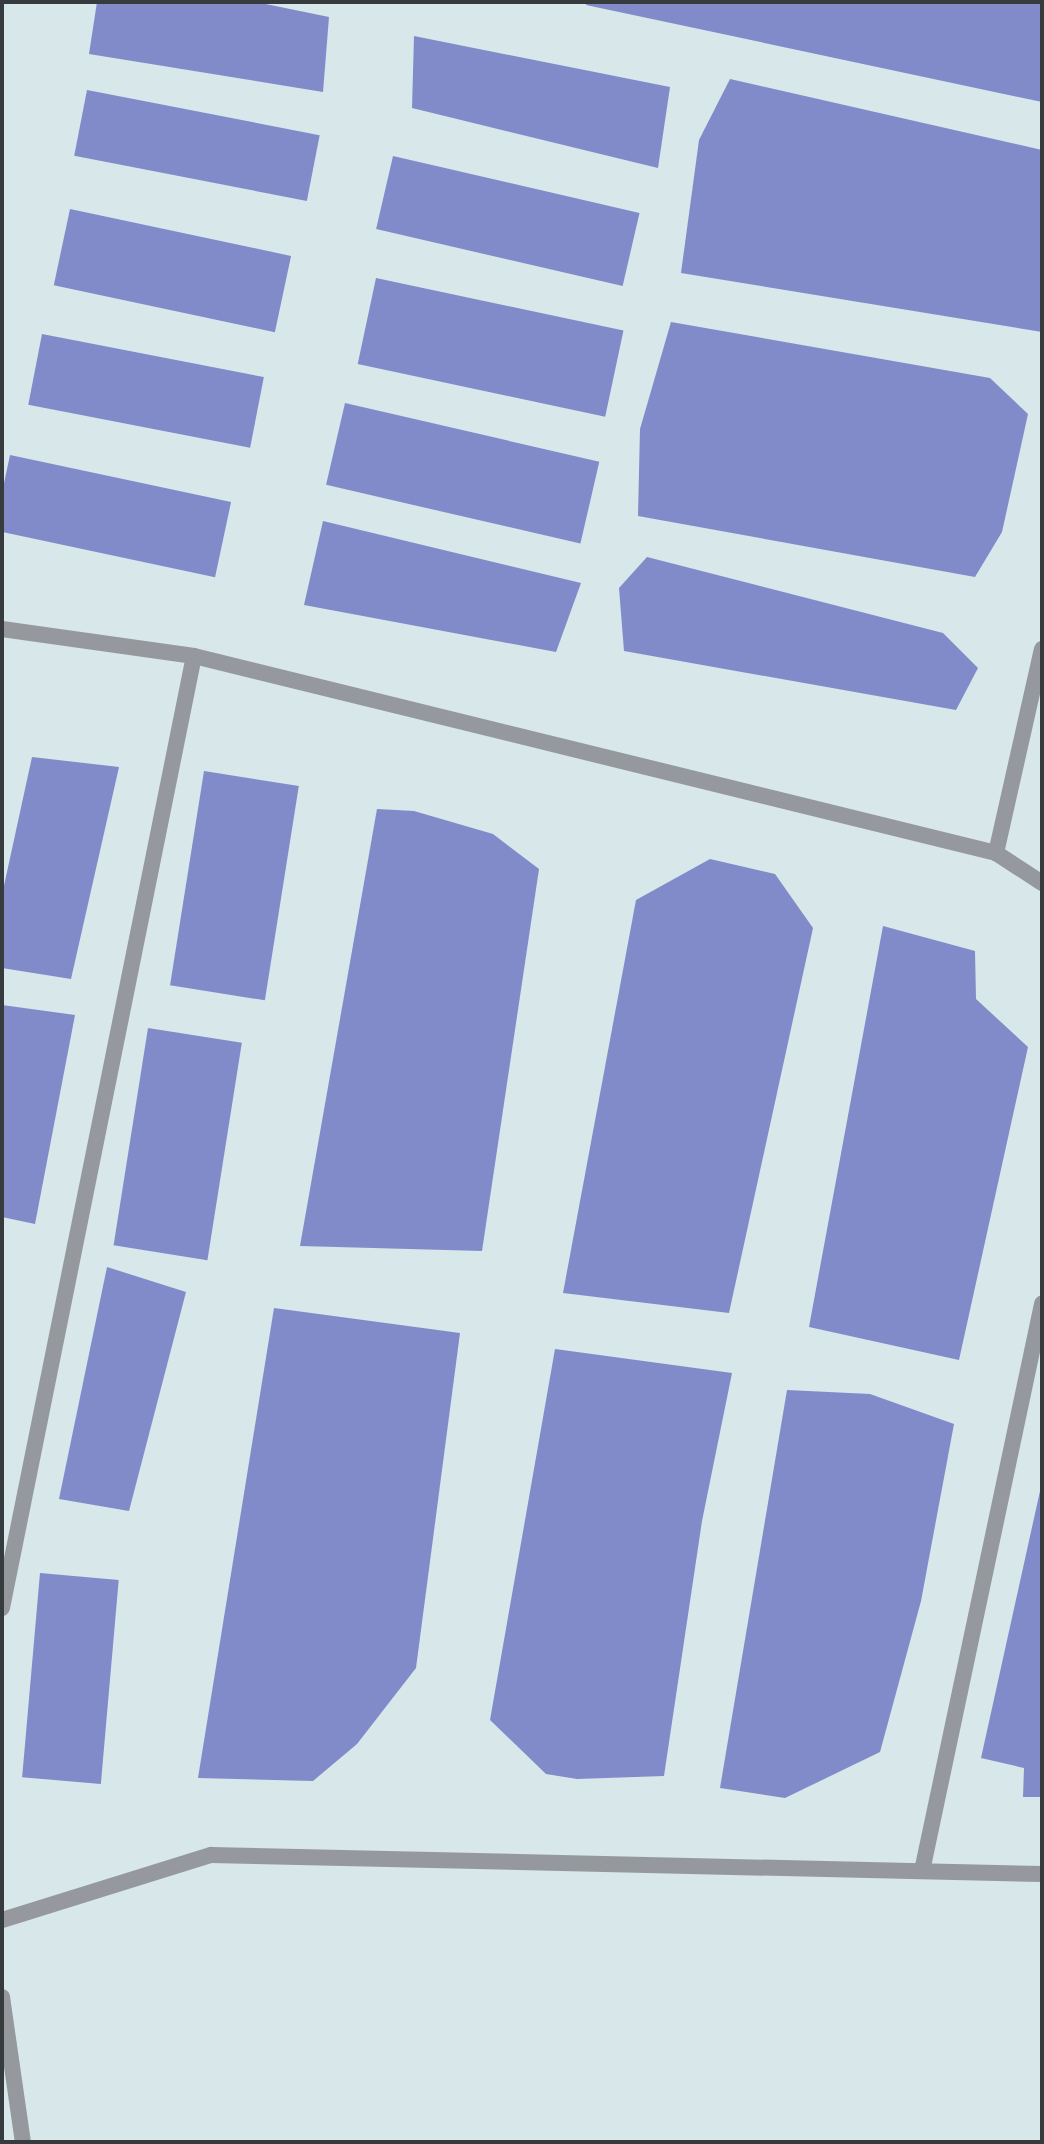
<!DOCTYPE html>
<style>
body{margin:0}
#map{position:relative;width:1044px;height:2144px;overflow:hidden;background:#d7e7ea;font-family:Karla,sans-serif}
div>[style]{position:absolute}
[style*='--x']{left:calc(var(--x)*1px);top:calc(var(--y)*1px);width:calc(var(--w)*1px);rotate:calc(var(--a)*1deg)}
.water>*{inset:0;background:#818bc9;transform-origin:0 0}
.lane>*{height:16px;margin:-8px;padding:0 8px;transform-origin:8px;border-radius:8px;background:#95999e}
.street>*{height:16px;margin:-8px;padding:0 8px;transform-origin:8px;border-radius:8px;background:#95999e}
span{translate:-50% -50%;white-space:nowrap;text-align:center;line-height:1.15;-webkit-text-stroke:6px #fff;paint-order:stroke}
.frame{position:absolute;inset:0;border:4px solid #363c3e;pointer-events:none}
</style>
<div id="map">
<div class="water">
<div style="clip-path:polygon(97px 2px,256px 2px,329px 17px,323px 92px,89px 54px)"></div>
<div style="clip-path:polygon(587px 2px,1042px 2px,1042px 102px,586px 5px)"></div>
<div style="clip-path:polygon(414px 36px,670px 87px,658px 168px,412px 108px)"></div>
<div style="clip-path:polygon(730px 79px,1042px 150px,1042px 332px,681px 273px,699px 140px)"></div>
<div style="left:87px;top:90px;width:237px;height:67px;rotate:11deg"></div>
<div style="left:393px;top:156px;width:253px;height:75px;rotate:13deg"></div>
<div style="left:70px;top:209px;width:226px;height:78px;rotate:12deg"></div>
<div style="left:376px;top:278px;width:253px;height:88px;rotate:12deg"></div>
<div style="clip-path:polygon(671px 322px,990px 378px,1028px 414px,1002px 532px,975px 577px,638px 516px,640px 429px)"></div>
<div style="left:42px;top:334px;width:226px;height:72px;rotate:11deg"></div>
<div style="left:345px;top:403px;width:261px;height:84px;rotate:13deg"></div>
<div style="left:10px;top:455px;width:226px;height:77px;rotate:12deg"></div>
<div style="clip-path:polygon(323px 521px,581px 583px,556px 652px,304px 605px)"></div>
<div style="clip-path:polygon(647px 557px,943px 633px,978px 668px,956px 710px,624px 651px,619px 588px)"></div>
<div style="clip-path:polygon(32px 757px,119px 767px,71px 979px,2px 968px,2px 895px)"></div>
<div style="left:204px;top:771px;width:96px;height:217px;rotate:9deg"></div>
<div style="clip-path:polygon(377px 809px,414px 811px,493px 834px,539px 869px,482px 1251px,300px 1246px)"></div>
<div style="clip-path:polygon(710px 859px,775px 874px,813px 928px,729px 1313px,563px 1293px,636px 900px)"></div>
<div style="clip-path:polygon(883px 926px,975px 951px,976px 999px,1028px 1047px,959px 1360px,809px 1327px)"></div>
<div style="clip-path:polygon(2px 1005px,75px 1015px,35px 1224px,2px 1217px)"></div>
<div style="left:148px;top:1028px;width:95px;height:220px;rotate:9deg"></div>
<div style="clip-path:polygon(107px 1267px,186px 1292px,129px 1511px,59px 1499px)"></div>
<div style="clip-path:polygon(274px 1308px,460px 1333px,416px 1668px,357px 1744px,313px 1781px,198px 1778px)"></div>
<div style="clip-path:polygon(555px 1349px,732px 1373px,702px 1521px,664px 1776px,577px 1779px,546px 1774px,490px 1720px)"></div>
<div style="clip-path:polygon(787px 1390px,870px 1394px,954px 1424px,921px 1601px,880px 1752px,785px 1798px,720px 1788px)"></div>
<div style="clip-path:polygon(1042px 1482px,1042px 1797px,1023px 1797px,1024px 1768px,981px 1758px)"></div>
<div style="left:40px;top:1573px;width:79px;height:205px;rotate:5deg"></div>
</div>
<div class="lane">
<div style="--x:2;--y:629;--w:194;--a:8"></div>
<div style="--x:194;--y:656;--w:826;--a:13.8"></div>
<div style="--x:996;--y:853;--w:55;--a:33.1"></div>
<div style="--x:996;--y:853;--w:209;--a:-77.3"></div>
<div style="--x:2;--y:1608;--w:971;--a:-78.6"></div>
<div style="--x:922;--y:1871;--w:580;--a:-78.05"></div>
<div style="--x:2;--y:1920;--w:219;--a:-17.3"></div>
<div style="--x:211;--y:1855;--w:831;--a:1.31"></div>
</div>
<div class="street">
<div style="--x:2;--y:1997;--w:147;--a:81.8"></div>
</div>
<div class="frame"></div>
</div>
